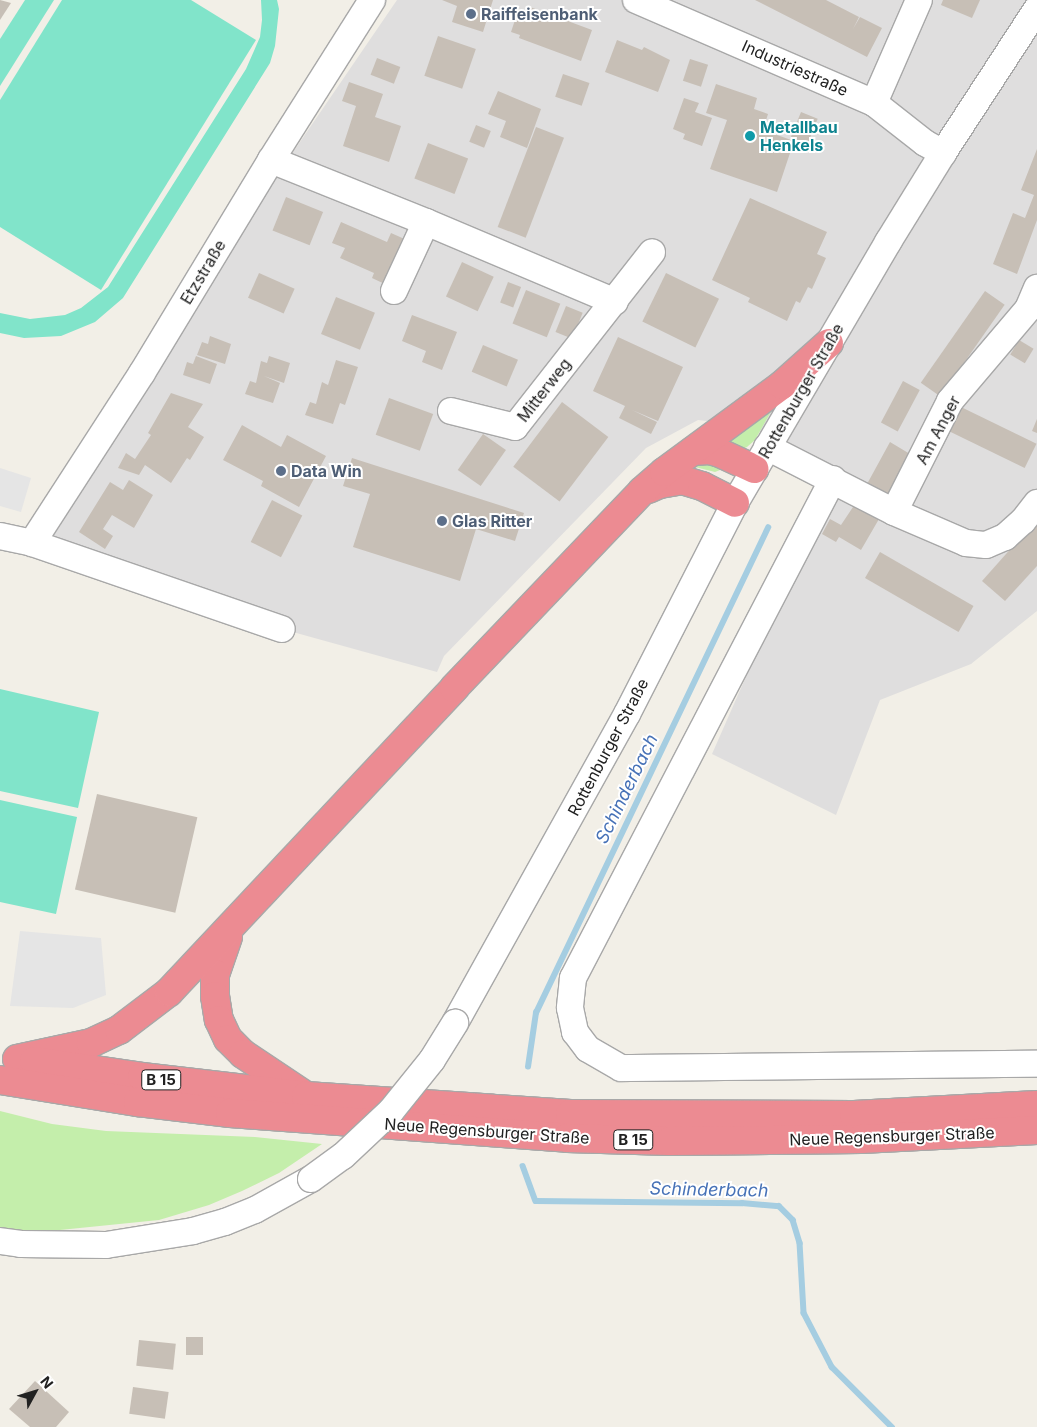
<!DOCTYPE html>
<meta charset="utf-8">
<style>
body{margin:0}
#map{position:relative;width:1037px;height:1427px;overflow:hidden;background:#f2efe7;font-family:Inter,sans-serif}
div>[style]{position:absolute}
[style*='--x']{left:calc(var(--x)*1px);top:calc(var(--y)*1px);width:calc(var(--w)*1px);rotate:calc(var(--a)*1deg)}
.residential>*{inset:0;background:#dfdede}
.grass>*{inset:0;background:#c4eeab}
.pitch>*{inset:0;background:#81e4ca}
.parking>*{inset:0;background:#e5e5e5}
.stream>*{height:5.5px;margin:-2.75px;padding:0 2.75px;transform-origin:2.75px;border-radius:2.75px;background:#a5cde1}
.building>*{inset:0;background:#c7bfb6;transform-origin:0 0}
.roads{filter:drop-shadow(1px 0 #a8a8a8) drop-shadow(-1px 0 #a8a8a8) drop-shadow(0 1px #a8a8a8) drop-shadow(0 -1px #a8a8a8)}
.minor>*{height:26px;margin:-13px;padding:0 13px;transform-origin:13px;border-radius:13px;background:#fff}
.highway>*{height:28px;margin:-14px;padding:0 14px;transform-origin:14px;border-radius:14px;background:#ec8b92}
.bridges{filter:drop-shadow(1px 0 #a8a8a8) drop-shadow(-1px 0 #a8a8a8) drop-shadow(0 1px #a8a8a8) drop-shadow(0 -1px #a8a8a8)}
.minor-bridge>*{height:26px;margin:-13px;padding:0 13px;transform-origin:13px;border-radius:13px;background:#fff}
.dots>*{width:14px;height:14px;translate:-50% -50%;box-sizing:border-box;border:2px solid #fff;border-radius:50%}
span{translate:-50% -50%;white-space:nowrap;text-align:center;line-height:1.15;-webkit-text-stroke:4px #fff;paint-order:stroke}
.shield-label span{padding:1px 4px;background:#fff;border:1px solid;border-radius:4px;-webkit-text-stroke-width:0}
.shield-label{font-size:15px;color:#212121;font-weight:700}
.service-label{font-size:16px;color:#4e5e75;font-weight:700}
.left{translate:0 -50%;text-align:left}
.street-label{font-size:16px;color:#212121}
.culture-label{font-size:16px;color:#0d838f;font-weight:700}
.water-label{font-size:18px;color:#4772b7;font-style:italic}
.north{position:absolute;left:10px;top:1367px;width:50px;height:50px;-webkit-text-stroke:4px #fff;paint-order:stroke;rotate:51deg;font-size:14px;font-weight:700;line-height:20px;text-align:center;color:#212121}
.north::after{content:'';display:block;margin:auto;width:18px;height:22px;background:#212121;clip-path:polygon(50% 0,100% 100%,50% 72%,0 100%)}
</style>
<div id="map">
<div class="residential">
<div style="clip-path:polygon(397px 0,1037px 0,1037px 611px,971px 664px,880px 700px,836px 815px,712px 754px,833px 479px,751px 426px,698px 420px,646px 448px,444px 656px,437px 672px,282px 629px,32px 543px,142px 373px)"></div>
</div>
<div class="grass">
<div style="clip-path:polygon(773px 408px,755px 440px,747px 447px,742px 449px,725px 443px)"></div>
<div style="clip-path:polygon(703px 460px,720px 467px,720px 470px,715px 472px,691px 466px)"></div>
<div style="clip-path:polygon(0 1111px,52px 1124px,106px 1131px,255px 1137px,322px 1144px,279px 1173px,242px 1191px,209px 1205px,159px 1220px,40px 1232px,0 1229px)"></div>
</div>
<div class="pitch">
<div style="clip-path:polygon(25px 0,54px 0,0 86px,0 39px)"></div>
<div style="clip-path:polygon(62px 0,191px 0,256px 40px,101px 290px,0 227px,0 100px)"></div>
<div style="clip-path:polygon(261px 0,277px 0,279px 9px,275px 46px,270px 63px,123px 298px,95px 322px,61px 336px,24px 338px,0 333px,0 313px,30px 319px,65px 315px,81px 308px,108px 287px,246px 69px,260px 37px,262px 20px)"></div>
<div style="clip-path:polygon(0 689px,99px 712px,78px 808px,0 791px)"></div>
<div style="clip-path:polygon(0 800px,77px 817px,56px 914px,0 902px)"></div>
</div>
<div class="parking">
<div style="clip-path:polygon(0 468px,31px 478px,21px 512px,0 506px)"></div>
<div style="clip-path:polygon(20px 931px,101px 938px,106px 995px,73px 1008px,10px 1006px)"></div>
</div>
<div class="stream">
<div style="--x:528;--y:1067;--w:55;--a:-81.6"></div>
<div style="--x:536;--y:1013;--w:538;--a:-64.44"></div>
<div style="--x:523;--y:1166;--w:37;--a:70"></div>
<div style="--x:536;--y:1201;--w:206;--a:0.6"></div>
<div style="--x:742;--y:1203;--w:37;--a:5"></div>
<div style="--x:779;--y:1206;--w:20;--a:45"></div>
<div style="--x:793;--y:1220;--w:24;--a:73"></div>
<div style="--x:800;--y:1243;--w:70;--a:86.7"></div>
<div style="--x:804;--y:1313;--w:61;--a:62.6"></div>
<div style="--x:832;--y:1367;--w:85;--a:45"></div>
</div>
<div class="building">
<div style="clip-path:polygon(0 0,11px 3px,0 20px)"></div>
<div style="clip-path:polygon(442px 0,493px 0,483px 32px,452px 22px,457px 6px)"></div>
<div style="clip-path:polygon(755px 0,826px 0,859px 17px,853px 29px,860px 17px,882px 28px,867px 57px)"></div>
<div style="clip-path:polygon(943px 0,980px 0,972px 18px,941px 5px)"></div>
<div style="clip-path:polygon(530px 7px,592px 30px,581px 61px,519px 38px,520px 35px,511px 32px,516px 17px,525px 20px)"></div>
<div style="left:438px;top:36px;width:40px;height:42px;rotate:19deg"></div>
<div style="clip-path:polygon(617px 40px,642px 50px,644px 47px,670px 60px,658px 92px,605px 72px)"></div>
<div style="left:377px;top:58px;width:25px;height:18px;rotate:21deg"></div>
<div style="left:690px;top:59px;width:19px;height:23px;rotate:18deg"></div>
<div style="left:563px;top:74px;width:28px;height:24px;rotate:19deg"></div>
<div style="clip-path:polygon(349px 82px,383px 94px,375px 117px,401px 126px,389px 162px,343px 146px,356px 106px,342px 101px)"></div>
<div style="clip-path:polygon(716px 84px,757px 98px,754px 109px,768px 114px,763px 130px,794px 141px,777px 192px,710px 169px,727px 120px,706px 113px)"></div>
<div style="clip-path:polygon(498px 91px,541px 109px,527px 148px,500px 137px,506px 121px,488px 114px)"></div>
<div style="clip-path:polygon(684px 98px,699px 103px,695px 112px,712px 118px,702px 146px,683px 139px,685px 134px,673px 129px)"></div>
<div style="left:801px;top:112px;width:18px;height:28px;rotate:22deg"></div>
<div style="left:476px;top:125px;width:16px;height:18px;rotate:22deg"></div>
<div style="left:536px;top:127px;width:30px;height:107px;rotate:21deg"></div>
<div style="left:428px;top:143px;width:43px;height:38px;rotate:21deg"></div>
<div style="clip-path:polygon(1037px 149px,1037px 220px,1017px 274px,993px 264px,1013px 213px,1025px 218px,1034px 195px,1021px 190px)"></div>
<div style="left:286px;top:197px;width:40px;height:36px;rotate:22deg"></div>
<div style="clip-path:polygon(750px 198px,827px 232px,817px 254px,826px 258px,812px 289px,808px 287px,800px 303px,796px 301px,787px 321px,748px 302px,750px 298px,712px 280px)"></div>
<div style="clip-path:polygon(341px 222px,387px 242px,391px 233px,409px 241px,389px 286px,372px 278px,374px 273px,340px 258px,345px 248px,332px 243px)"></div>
<div style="left:462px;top:262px;width:35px;height:38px;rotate:25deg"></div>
<div style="left:259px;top:273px;width:39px;height:27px;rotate:24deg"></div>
<div style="left:666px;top:273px;width:59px;height:54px;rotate:26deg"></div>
<div style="left:508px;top:282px;width:14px;height:22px;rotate:21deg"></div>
<div style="left:526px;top:290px;width:37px;height:36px;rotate:22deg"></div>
<div style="left:985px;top:291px;width:24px;height:112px;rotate:35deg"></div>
<div style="left:336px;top:297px;width:42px;height:40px;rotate:22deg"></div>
<div style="left:566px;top:306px;width:18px;height:28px;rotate:22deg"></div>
<div style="clip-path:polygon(412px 315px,457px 332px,442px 370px,422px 362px,426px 351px,402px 341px)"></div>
<div style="clip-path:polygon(210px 336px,231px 344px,225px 364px,197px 355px,202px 342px,208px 344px)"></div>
<div style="clip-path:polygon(618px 337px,683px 367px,658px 421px,632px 410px,657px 422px,651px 434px,619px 418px,625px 406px,593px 391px)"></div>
<div style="left:1019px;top:340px;width:17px;height:17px;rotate:31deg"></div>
<div style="left:483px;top:345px;width:38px;height:29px;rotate:23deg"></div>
<div style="clip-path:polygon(196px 356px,217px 364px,210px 384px,183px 375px,187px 362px,193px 364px)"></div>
<div style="clip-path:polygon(269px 356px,290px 363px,284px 383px,264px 376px,280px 383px,273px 403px,245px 394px,250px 381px,256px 383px,261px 361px,267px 363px)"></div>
<div style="clip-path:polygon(336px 360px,358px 367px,345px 405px,340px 403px,333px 424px,305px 415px,310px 402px,316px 404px,322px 382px,328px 385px)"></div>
<div style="left:903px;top:381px;width:19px;height:47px;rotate:28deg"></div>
<div style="clip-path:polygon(171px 393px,203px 404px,188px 427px,204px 437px,190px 460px,187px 458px,171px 483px,145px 465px,139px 475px,118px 468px,126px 453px,135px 459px,151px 435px,148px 433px)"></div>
<div style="left:389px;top:398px;width:47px;height:39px;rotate:20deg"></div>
<div style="left:562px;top:402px;width:58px;height:81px;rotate:37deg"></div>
<div style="left:961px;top:407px;width:84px;height:27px;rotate:26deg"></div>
<div style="clip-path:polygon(1037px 419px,1037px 433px,1032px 431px)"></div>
<div style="clip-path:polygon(242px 425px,281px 447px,287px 435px,326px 456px,299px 507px,261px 486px,263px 481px,223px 460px)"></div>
<div style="left:483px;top:434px;width:28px;height:44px;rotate:35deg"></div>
<div style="clip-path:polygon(890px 442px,915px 457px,861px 550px,839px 537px,836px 542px,822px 534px,830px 519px,841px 525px,861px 495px)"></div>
<div style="clip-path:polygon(352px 458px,524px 513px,515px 541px,476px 529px,460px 581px,353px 547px,370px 494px,343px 486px)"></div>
<div style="clip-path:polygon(129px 480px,153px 495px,134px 528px,112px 515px,103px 529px,113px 536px,105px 549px,79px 532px,110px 482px,123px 490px)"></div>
<div style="left:272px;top:500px;width:34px;height:47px;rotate:27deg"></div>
<div style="clip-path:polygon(1037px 519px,1037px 566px,1005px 601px,982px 581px)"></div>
<div style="left:880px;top:552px;width:108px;height:30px;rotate:30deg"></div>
<div style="left:97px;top:794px;width:103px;height:98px;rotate:13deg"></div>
<div style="left:186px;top:1337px;width:17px;height:18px"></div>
<div style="left:139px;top:1340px;width:37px;height:26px;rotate:6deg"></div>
<div style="clip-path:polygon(35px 1381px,69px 1412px,56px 1427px,30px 1427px,9px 1409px)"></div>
<div style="left:133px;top:1387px;width:36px;height:27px;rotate:8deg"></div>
</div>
<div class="roads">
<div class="minor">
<div style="--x:636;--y:0;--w:259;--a:23.4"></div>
<div style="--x:874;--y:103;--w:65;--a:38.1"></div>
<div style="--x:925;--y:143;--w:21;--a:29"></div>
<div style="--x:874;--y:103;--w:112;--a:-66.4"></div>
<div style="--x:271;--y:160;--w:167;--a:21.8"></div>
<div style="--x:426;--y:222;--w:205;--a:22.9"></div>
<div style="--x:394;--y:291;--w:76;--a:-65.1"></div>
<div style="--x:451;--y:411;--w:66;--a:14"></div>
<div style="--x:515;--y:427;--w:222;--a:-51.9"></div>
<div style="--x:767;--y:447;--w:143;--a:27.1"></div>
<div style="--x:894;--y:512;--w:78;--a:23.3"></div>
<div style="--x:966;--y:543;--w:20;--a:6"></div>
<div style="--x:986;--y:545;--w:21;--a:-23"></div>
<div style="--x:1005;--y:537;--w:24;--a:-42"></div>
<div style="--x:1023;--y:521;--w:23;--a:-52"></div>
<div style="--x:833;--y:479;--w:563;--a:117.52"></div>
<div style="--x:573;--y:978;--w:30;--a:96"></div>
<div style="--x:570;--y:1008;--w:25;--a:78"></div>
<div style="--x:575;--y:1032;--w:21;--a:53"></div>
<div style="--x:588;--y:1049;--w:38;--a:30"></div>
<div style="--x:621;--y:1068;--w:416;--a:-0.6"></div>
<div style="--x:894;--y:512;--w:124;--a:-63.2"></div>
<div style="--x:950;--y:401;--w:121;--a:-49.7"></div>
<div style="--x:1028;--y:309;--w:23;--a:-67"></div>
<div style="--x:0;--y:536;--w:33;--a:12"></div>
<div style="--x:32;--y:543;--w:264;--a:19"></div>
<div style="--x:32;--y:543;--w:202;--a:-57.1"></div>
<div style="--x:142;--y:373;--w:249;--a:-58.8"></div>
<div style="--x:271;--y:160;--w:189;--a:-57.7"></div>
<div style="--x:455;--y:1023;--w:354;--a:-60.9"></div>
<div style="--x:627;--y:714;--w:237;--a:-62.9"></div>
<div style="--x:735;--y:503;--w:303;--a:-59.6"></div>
<div style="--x:888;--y:242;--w:105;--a:-58.3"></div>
<div style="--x:943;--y:153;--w:172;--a:-56.9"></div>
<div style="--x:0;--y:1241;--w:21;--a:8"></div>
<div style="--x:21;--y:1244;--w:85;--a:0.7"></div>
<div style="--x:106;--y:1245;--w:88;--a:-9.1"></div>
<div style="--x:193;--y:1231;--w:33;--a:-16"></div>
<div style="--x:225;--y:1222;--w:32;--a:-22"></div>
<div style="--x:255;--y:1210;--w:64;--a:-29"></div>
</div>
<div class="highway">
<div style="--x:693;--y:451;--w:17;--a:-3"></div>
<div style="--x:710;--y:450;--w:10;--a:17"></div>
<div style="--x:720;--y:453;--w:38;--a:25"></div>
<div style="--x:648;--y:489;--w:13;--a:-23"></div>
<div style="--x:660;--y:484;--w:22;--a:-10"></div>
<div style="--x:682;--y:480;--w:21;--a:17"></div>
<div style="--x:702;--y:486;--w:37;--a:27"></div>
<div style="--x:228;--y:937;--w:39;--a:109"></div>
<div style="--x:215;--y:974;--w:22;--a:90"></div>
<div style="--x:215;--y:996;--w:24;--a:81"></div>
<div style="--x:219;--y:1020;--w:21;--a:65"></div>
<div style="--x:228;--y:1039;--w:21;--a:45"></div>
<div style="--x:243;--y:1054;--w:72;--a:33.7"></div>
<div style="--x:17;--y:1059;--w:76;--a:-12.2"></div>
<div style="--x:91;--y:1043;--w:31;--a:-25"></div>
<div style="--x:119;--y:1030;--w:63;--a:-37.2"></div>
<div style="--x:169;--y:992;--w:417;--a:-46.8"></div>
<div style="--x:454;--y:688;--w:272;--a:-46.3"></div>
<div style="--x:642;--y:491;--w:29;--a:-41"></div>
<div style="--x:664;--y:472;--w:147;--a:-36.4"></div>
<div style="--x:782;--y:385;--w:63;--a:-41.8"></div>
<div style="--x:34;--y:1061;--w:109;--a:8.4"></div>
<div style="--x:142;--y:1077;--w:165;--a:6.6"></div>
<div style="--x:306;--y:1096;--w:265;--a:3.9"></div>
<div style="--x:570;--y:1114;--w:284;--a:0.2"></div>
<div style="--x:854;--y:1115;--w:183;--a:-3.1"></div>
<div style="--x:0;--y:1080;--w:140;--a:9.1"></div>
<div style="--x:138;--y:1102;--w:93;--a:6.8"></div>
<div style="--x:230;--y:1113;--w:338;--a:4.2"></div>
<div style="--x:567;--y:1138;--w:103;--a:1.7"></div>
<div style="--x:670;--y:1141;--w:191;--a:-0.6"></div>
<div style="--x:861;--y:1139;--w:176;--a:-2.9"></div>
</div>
</div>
<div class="bridges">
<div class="minor-bridge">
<div style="--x:311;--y:1179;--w:39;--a:-36"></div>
<div style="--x:343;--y:1156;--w:66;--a:-43.2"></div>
<div style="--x:391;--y:1111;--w:65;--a:-51.2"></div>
<div style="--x:432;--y:1060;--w:44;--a:-58.1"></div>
</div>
</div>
<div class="dots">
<div style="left:471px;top:14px;background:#5c6f8a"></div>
<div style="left:750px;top:136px;background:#0f9aa8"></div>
<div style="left:281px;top:471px;background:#5c6f8a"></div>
<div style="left:442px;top:521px;background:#5c6f8a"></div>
</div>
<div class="shield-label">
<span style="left:161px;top:1080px">B 15</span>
<span style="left:633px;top:1140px">B 15</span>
</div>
<div class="service-label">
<span class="left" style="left:481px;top:14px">Raiffeisenbank</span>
<span class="left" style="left:291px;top:471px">Data Win</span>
<span class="left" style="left:452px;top:521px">Glas Ritter</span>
</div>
<div class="street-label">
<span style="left:795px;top:68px;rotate:24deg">Industriestraße</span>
<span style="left:203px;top:272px;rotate:-59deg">Etzstraße</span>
<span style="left:544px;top:390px;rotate:-52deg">Mitterweg</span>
<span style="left:801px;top:391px;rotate:-60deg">Rottenburger Straße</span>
<span style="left:938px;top:430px;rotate:-62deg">Am Anger</span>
<span style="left:608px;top:747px;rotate:-62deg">Rottenburger Straße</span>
<span style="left:487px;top:1131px;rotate:4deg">Neue Regensburger Straße</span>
<span style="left:892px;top:1136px;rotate:-2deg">Neue Regensburger Straße</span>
</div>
<div class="culture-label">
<span class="left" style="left:760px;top:136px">Metallbau<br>Henkels</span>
</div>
<div class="water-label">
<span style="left:627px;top:789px;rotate:-64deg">Schinderbach</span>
<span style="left:709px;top:1190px;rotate:1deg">Schinderbach</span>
</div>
<div class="north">N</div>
</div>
